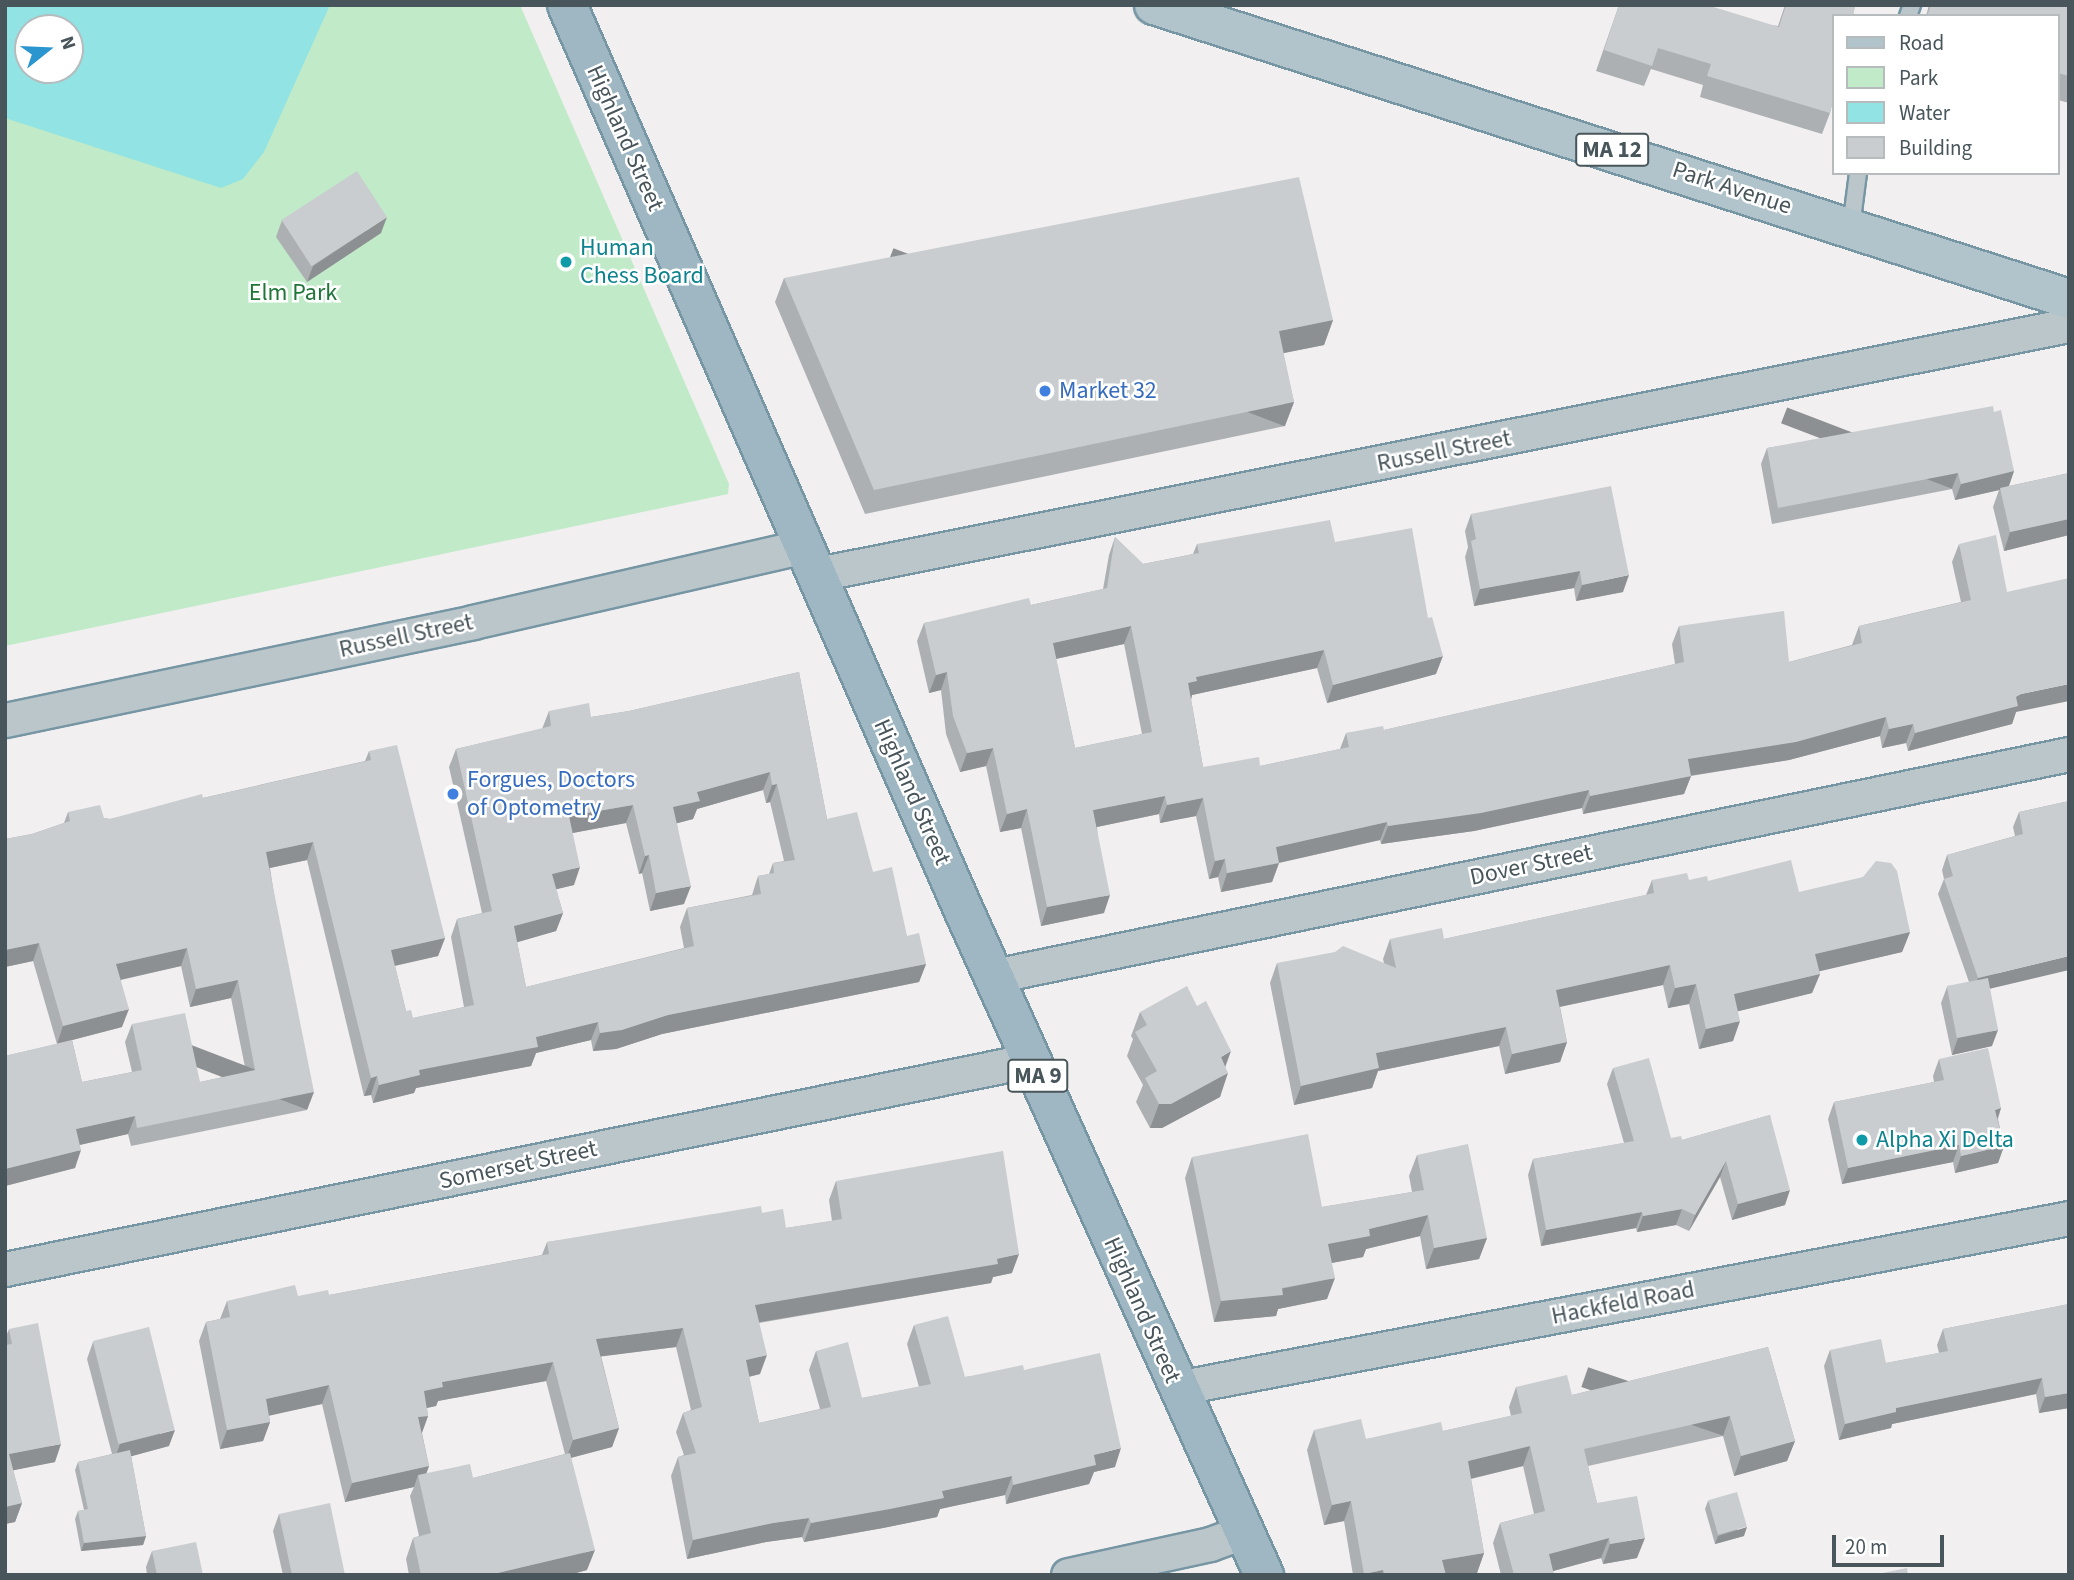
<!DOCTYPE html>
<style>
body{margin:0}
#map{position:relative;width:2074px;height:1580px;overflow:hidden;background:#f1efef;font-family:"Source Sans 3",sans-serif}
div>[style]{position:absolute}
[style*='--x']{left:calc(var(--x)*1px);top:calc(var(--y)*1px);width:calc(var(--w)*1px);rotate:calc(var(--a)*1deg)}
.green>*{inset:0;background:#c1eac8}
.water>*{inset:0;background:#92e3e3}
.roads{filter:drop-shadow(2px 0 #7696a4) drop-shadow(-2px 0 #7696a4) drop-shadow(0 2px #7696a4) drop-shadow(0 -2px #7696a4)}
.service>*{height:16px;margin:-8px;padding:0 8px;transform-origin:8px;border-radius:8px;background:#bbc6ca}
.minor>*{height:33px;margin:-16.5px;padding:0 16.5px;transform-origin:16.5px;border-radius:16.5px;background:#bbc6ca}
.primary>*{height:38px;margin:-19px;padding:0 19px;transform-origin:19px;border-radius:19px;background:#b1c3cb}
.trunk>*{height:38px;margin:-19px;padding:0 19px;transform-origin:19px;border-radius:19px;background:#9eb7c2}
.wall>*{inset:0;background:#adb0b3}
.shaded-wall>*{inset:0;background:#8d9092;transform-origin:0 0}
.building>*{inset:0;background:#c9cdd0;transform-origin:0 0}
.dots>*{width:19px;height:19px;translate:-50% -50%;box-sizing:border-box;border:4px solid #fff;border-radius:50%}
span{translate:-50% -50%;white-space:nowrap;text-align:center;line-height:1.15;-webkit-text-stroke:5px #fff;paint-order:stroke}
.shield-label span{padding:2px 5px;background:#fff;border:2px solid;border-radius:5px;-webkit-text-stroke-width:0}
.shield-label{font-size:23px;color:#48555a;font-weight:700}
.street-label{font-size:24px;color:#48555a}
.culture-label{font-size:24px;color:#0d838f}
.left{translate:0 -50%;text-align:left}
.park-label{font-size:24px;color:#207538}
.shop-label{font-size:24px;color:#366cbe}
.frame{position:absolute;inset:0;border:7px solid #48555a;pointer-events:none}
.legend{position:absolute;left:1832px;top:14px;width:228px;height:161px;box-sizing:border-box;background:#fff;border:2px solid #b6bbbd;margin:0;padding:9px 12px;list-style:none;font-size:21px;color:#48555a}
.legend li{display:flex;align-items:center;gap:14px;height:35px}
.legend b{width:35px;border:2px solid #b6bbbd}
.north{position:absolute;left:14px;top:14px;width:70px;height:70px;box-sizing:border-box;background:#fff;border:2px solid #b6bbbd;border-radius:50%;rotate:72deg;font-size:19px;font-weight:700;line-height:28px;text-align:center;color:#48555a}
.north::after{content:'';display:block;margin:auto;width:24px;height:32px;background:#2a95cf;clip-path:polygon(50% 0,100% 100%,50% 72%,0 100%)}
.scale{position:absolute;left:1832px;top:1535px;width:112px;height:32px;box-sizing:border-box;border:4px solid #48555a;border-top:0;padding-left:9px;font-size:21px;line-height:24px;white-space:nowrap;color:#48555a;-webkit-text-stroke:5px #fff;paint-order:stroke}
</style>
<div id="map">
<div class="green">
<div style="clip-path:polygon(evenodd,5px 5px,520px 5px,729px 484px,728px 494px,5px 646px,5px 5px,28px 28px,70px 28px,70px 70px,28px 70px,28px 28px)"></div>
</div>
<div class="water">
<div style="clip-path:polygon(evenodd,5px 5px,330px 5px,264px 152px,243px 179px,221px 188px,5px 118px,5px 5px,28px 28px,70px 28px,70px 70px,28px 70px,28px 28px)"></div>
</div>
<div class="roads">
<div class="service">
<div style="--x:1908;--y:16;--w:12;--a:-70"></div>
<div style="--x:1851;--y:227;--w:54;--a:-82.6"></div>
</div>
<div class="minor">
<div style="--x:818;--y:574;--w:1276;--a:-11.26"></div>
<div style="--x:5;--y:720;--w:478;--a:-11.8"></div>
<div style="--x:473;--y:622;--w:341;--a:-12.9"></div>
<div style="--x:994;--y:976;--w:1098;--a:-11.67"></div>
<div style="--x:5;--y:1269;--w:1047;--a:-11.51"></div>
<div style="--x:1177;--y:1388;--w:908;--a:-10.79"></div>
<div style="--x:1068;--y:1575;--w:145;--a:-12.3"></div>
<div style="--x:1210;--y:1544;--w:37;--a:-20"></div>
</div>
<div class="primary">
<div style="--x:1154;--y:5;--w:961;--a:17.81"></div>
</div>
<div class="trunk">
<div style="--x:567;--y:5;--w:989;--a:66.34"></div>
<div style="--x:964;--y:911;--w:729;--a:65.69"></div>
</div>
</div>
<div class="wall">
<div style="clip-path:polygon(1619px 5px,1778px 26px,1785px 5px,1855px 6px,1830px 113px,1822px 134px,1700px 97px,1703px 85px,1651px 69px,1644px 86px,1596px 71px)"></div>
<div style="clip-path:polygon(1929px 5px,2069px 5px,2069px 103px,2058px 100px,2058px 16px,1926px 16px)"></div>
<div style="clip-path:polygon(282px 220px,381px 233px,307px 282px,276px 237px)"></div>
<div style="clip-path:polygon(784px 278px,1333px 320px,1324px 345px,1283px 353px,1294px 402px,1285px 426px,865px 514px,775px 302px)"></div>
<div style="clip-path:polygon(1994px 412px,2014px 471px,2009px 486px,2069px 473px,2069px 535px,2004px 551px,1993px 507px,1999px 490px,1955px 500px,1952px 489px,1772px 524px,1761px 464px,1767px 448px)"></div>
<div style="clip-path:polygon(1471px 514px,1623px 592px,1576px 601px,1574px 588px,1474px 606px,1465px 557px,1468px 547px,1465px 531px)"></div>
<div style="clip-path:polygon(evenodd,1115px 537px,1143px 564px,1193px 554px,1197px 544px,1335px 542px,1436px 674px,1327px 703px,1317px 668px,1192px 695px,1191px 699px,1203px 767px,1260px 766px,1340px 749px,1346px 733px,1384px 730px,1675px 664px,1672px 644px,1679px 626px,1789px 662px,1852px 645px,1859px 626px,1961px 602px,1952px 562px,1959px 544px,2016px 712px,2012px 724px,1908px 751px,1906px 743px,1882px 748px,1880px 736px,1789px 760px,1691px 776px,1684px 794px,1583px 814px,1582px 808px,1474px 831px,1381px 844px,1380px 840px,1279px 863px,1272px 882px,1221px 892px,1218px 877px,1209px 879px,1196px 816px,1160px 823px,1159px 814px,1097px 827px,1104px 913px,1041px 926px,1021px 828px,1000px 832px,986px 766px,960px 772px,946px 734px,941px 690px,929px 693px,917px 641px,924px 623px,1031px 605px,1103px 589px,1109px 555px,1115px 537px,1124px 644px,1142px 734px,1075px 748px,1056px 659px,1124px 644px)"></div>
<div style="clip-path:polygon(evenodd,799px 672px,827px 819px,873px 872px,907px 936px,926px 964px,919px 982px,662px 1034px,616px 1049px,593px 1051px,591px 1040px,536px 1053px,531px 1066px,416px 1088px,414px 1093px,373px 1103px,371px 1095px,364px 1096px,307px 860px,270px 868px,307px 1110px,131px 1146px,128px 1134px,80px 1145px,75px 1168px,5px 1186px,5px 1056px,57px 1044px,33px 961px,5px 967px,5px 839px,32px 834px,64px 823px,68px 812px,110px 819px,365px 761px,369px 751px,445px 938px,438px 956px,395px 966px,406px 1011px,413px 1018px,464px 1007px,451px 937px,457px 919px,482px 913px,449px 767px,456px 749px,542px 729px,549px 711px,591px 717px,629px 711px,799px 672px,763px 790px,766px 803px,770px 802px,784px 861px,773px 863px,769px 874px,758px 876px,752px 895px,687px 908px,680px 927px,684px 948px,526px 987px,517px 942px,556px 931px,563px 913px,556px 889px,574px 885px,572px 833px,626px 823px,639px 874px,642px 873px,650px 911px,684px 904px,677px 823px,693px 819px,697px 809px,763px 790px,799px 672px,181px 966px,190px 1007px,231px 998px,246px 1072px,200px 1082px,132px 1024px,125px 1042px,132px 1072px,82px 1082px,72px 1040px,122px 1027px,121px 980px,181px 966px)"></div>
<div style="clip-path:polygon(2069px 801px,1990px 989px,1992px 1046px,1952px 1055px,1941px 1003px,1947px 987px,1969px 982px,1938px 894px,1944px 879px,1942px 870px,1947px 855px,2015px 836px,2013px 827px,2019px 812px)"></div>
<div style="clip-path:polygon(1652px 880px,1689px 880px,1708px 881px,1799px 892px,1910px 932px,1902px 952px,1819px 971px,1820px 974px,1812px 993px,1738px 1011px,1733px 1041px,1699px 1049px,1689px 1004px,1668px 1008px,1663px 985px,1560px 1007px,1567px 1042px,1560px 1062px,1505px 1074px,1499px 1046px,1378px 1071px,1372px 1088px,1294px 1105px,1270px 983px,1277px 963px,1384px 963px,1383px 959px,1390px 939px,1444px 939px,1646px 895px)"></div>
<div style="clip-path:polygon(1140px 1012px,1225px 1066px,1220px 1097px,1162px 1128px,1150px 1128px,1136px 1102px,1143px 1085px,1127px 1056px,1133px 1039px,1131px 1036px)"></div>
<div style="clip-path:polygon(1939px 1059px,2001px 1108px,1998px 1119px,2004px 1146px,1998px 1163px,1955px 1173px,1953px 1162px,1842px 1184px,1828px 1119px,1834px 1102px,1934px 1082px,1933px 1076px)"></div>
<div style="clip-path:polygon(1613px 1068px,1671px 1138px,1682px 1140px,1770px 1115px,1785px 1205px,1732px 1220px,1720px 1177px,1689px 1231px,1676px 1225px,1637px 1232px,1636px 1228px,1541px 1246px,1528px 1175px,1533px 1159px,1624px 1143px,1607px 1084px)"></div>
<div style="clip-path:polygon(1417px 1155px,1487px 1238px,1479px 1259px,1426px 1269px,1420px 1236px,1366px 1249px,1363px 1257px,1332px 1263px,1327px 1299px,1278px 1309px,1276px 1316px,1214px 1322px,1185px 1178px,1192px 1157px,1322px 1207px,1412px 1192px,1409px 1176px)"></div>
<div style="clip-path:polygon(evenodd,836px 1181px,1012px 1273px,993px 1277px,991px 1283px,759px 1323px,760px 1374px,749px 1377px,759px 1423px,820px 1409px,809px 1370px,816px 1351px,862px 1398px,919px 1387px,907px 1344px,914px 1325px,965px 1377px,1024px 1370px,1115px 1467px,1094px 1472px,1089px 1484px,1006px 1504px,1005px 1495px,940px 1509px,937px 1517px,883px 1528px,804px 1542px,802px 1537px,766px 1542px,687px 1559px,671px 1476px,678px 1457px,684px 1455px,676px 1432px,683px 1413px,691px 1410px,676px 1347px,601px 1356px,619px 1428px,612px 1447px,571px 1458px,587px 1570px,569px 1575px,409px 1575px,406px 1559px,413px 1538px,419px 1536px,410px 1496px,414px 1487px,345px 1502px,322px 1404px,269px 1415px,270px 1422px,263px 1441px,220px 1449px,199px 1341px,206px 1322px,220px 1319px,227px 1301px,329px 1295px,542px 1255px,547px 1242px,762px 1213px,786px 1228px,832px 1221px,829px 1200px,836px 1181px,546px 1381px,565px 1454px,473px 1478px,426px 1474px,429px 1466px,422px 1433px,428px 1416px,427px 1408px,436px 1406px,438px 1401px,546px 1381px)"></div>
<div style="clip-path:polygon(2069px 1304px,2069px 1408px,2039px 1413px,2036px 1394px,1892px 1424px,1891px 1428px,1839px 1440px,1824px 1366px,1830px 1350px,1886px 1363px,1939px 1353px,1937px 1345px,1943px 1329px)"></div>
<div style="clip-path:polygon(9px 1329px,55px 1462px,13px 1470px,22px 1503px,15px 1522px,5px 1524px,5px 1339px)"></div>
<div style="clip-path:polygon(93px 1342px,169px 1446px,131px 1456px,146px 1536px,143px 1545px,81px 1551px,75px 1519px,78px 1511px,84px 1510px,75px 1470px,78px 1462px,112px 1454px,87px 1359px)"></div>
<div style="clip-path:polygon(1768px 1347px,1795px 1441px,1787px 1461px,1734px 1476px,1723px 1436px,1588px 1466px,1597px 1503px,1637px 1558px,1603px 1564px,1601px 1558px,1553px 1571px,1554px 1575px,1501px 1575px,1493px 1543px,1500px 1523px,1534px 1514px,1523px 1466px,1471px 1479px,1484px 1553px,1477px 1573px,1466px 1575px,1353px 1575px,1344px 1521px,1324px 1525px,1307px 1450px,1314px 1430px,1366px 1439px,1443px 1431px,1511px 1416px,1509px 1407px,1516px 1387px,1572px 1395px)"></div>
<div style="clip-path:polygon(1708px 1501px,1744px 1536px,1715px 1544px,1705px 1509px)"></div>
<div style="clip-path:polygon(279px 1514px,345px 1575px,283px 1575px,273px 1531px)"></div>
<div style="clip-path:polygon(152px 1551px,203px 1575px,147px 1575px,146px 1567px)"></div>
</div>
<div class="shaded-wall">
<div style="clip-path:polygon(387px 217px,381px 233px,307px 282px,313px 266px)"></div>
<div style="clip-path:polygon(1333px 320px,1324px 345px,1270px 356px,1279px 331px)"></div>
<div style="left:1294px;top:402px;width:26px;height:429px;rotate:111deg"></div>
<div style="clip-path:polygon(2014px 471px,2008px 488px,1955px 500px,1961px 484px)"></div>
<div style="left:1958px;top:473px;width:17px;height:183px;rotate:111deg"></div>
<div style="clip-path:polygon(2069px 519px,2069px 535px,2004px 551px,2010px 532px)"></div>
<div style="clip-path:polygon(1580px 571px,1574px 588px,1474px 606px,1480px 589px)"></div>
<div style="clip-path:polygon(1629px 575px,1623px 592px,1576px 601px,1582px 585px)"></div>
<div style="clip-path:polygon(1131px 626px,1124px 644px,1046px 661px,1053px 643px)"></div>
<div style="clip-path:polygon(1324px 650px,1317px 668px,1192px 695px,1191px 700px,1188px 683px,1196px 677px)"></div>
<div style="clip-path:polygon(1443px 656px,1436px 674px,1327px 703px,1333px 685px)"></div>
<div style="clip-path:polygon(947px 672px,941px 690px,929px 693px,936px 675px)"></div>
<div style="clip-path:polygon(2069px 684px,2069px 701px,2016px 712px,2012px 724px,1908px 751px,1915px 733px,2021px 694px)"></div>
<div style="clip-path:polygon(1886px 717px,1880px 736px,1789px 760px,1681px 777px,1688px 759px)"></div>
<div style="clip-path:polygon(1913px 724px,1906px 743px,1882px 748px,1889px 729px)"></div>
<div style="clip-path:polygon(993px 748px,986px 766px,960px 772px,967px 753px)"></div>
<div style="clip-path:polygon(770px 772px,763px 790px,697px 809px,693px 819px,667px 826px,673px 807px,697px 792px)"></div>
<div style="clip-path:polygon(1691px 776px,1684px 794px,1583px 814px,1590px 796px)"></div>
<div style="clip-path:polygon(777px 784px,770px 802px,766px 803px,772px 785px)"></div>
<div style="clip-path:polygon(1589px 790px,1582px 808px,1474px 831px,1381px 844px,1388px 826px)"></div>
<div style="clip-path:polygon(1165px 796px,1159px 814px,1087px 829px,1093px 810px)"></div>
<div style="clip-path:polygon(1203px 798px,1196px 816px,1160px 823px,1167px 805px)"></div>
<div style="clip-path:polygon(633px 805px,626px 823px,562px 835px,569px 816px)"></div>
<div style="clip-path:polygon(1027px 809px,1021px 828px,1000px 832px,1007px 814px)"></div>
<div style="clip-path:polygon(1387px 822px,1380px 840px,1269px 865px,1276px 847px)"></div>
<div style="clip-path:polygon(313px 842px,307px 860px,260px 870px,266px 852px)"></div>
<div style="clip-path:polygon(649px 855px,642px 873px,639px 874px,645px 856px)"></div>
<div style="clip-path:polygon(1225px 859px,1218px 877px,1209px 879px,1215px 861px)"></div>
<div style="clip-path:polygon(1279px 863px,1272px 882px,1221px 892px,1227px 873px)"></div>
<div style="clip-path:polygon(580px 867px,574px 885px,545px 892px,552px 874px)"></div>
<div style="clip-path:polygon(691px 886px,684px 904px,650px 911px,656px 893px)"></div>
<div style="clip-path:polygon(1110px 895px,1104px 913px,1041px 926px,1047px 907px)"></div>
<div style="clip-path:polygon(563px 913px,556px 931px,508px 945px,514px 926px)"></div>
<div style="clip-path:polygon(1910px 932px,1902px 952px,1808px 974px,1815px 954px)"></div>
<div style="clip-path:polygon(445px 938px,438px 956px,384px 968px,391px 950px)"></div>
<div style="clip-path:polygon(39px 943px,33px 961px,5px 967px,5px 950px)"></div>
<div style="clip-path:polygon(187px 948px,181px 966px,110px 982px,116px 964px)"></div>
<div style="clip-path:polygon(2069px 956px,2069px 970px,1972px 993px,1978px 978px)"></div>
<div style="clip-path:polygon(926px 964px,919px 982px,662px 1034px,616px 1049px,593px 1051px,600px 1033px,668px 1015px)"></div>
<div style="clip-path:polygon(1670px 965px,1663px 985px,1549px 1009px,1556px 990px)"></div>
<div style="clip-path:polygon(1820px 974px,1812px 993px,1727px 1014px,1734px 994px)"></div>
<div style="clip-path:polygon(238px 980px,231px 998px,190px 1007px,196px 989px)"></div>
<div style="clip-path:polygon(1696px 984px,1689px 1004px,1668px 1008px,1675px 988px)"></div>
<div style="clip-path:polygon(129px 1009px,122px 1027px,57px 1044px,63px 1026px)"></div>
<div style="clip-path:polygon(1740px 1021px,1733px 1041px,1699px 1049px,1706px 1029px)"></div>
<div style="clip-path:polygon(598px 1022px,591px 1040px,536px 1053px,531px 1066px,416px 1088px,414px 1093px,373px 1103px,379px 1085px,419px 1070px,536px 1037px)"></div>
<div style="clip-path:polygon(1506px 1027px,1499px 1046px,1378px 1071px,1372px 1088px,1294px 1105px,1301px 1086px,1376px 1053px)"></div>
<div style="clip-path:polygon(1998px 1030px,1992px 1046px,1952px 1055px,1958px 1038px)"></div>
<div style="clip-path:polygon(1567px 1042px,1560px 1062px,1505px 1074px,1512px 1054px)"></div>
<div style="clip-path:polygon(1231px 1051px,1222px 1076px,1221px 1057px)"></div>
<div style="clip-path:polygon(1228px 1073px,1220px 1097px,1162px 1128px,1150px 1128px,1159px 1104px)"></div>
<div style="clip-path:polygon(377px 1076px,371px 1095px,364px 1096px,371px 1078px)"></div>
<div style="left:314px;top:1092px;width:19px;height:181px;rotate:111deg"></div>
<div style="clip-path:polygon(2001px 1108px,1995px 1125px,1995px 1110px)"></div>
<div style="clip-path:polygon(135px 1116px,128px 1134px,70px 1147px,76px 1129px)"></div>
<div style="clip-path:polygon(1959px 1145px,1953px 1162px,1842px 1184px,1848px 1168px)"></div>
<div style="clip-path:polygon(2004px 1146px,1998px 1163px,1955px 1173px,1961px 1156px)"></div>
<div style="clip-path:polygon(81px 1150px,75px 1168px,5px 1186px,5px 1169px)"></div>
<div style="clip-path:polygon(1726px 1161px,1720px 1177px,1689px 1231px,1695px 1215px)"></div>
<div style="clip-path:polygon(1790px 1190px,1785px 1205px,1732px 1220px,1738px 1204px)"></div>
<div style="clip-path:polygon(1682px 1209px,1676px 1225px,1637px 1232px,1643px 1216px)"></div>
<div style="clip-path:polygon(1642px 1212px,1636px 1228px,1541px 1246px,1546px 1230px)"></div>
<div style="clip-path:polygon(1428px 1215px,1420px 1236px,1366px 1249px,1363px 1257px,1321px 1265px,1328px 1244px,1369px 1229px)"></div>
<div style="clip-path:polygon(1487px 1238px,1479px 1259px,1426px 1269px,1434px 1248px)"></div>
<div style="clip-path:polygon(1019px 1254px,1012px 1273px,993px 1277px,991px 1283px,748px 1324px,755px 1305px)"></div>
<div style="clip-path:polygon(1335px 1278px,1327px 1299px,1278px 1309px,1276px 1316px,1214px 1322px,1221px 1301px)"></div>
<div style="clip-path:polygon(683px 1328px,676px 1347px,589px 1358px,596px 1339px)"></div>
<div style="clip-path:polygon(767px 1355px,760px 1374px,739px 1379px,746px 1360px)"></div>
<div style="clip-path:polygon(553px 1362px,546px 1381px,438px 1401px,436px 1406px,417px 1410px,424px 1391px,442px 1382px)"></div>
<div style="clip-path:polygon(2042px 1378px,2036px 1394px,1892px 1424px,1891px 1428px,1839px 1440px,1845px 1424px,1896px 1408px)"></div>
<div style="clip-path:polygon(329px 1385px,322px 1404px,259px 1418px,266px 1399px)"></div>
<div style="clip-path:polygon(2069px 1393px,2069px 1408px,2039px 1413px,2045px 1397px)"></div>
<div style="clip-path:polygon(428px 1416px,421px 1435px,418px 1417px)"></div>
<div style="left:1730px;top:1416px;width:21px;height:150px;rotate:109deg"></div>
<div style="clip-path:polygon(270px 1422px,263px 1441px,220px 1449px,227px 1430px)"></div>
<div style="clip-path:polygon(619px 1428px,612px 1447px,566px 1459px,573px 1440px)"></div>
<div style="clip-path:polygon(175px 1430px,169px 1446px,114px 1461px,120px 1444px)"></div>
<div style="clip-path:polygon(1795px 1441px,1787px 1461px,1734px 1476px,1741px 1456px)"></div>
<div style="clip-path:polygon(61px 1444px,55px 1462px,5px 1472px,9px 1454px)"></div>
<div style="clip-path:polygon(1530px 1446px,1523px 1466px,1461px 1481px,1468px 1461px)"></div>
<div style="clip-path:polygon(1121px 1448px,1115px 1467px,1094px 1472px,1089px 1484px,1006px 1504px,1013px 1485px,1094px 1455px)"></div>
<div style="clip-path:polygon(429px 1466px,422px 1485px,418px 1475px,414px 1487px,345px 1502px,352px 1483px)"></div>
<div style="clip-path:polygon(1012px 1476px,1005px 1495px,940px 1509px,937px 1517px,883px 1528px,804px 1542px,811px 1523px,942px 1491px)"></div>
<div style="clip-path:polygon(1351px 1501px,1344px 1521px,1324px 1525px,1332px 1505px)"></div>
<div style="clip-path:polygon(22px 1503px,15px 1522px,5px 1524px,5px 1507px)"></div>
<div style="clip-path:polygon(809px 1518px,802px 1537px,766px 1542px,687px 1559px,693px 1540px,773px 1523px)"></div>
<div style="clip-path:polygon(1747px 1527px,1744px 1536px,1715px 1544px,1718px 1536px)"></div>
<div style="clip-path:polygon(146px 1536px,143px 1545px,81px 1551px,84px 1543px)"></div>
<div style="clip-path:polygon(1609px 1538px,1601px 1558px,1542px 1574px,1549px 1554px)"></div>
<div style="clip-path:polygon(1645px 1538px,1637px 1558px,1603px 1564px,1610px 1544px)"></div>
<div style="clip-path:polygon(595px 1550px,587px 1570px,569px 1575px,489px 1575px)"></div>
<div style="clip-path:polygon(1484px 1553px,1477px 1573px,1466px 1575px,1437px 1575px,1442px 1560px)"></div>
<div style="clip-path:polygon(1383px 1570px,1382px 1575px,1363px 1575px,1364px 1574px)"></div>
</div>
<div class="building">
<div style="clip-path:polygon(1619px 5px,1707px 5px,1779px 27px,1786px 5px,1855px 6px,1853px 16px,1834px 16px,1834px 95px,1830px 113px,1707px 76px,1711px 64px,1658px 48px,1652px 66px,1604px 50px)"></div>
<div style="clip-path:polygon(1931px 5px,2069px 5px,2069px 76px,2058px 73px,2058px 16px,1927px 16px)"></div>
<div style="left:357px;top:171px;width:55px;height:90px;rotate:57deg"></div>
<div style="clip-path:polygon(1299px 177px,1333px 320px,1279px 331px,1294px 402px,874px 490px,784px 278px)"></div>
<div style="clip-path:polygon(1993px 406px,1994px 412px,2001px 410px,2014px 471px,1961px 484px,1958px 473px,1778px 508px,1767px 448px)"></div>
<div style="clip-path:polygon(2069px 473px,2069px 519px,2010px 532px,2000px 488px)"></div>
<div style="clip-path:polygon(1611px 486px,1629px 575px,1582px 585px,1580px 571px,1480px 589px,1471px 541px,1476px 539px,1471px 514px)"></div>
<div style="clip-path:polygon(evenodd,1330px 520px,1335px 542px,1412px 528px,1428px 618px,1432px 617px,1443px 656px,1333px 685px,1324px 650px,1196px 677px,1197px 681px,1188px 683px,1203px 767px,1259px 757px,1260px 766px,1349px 747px,1346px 733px,1383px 726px,1384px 730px,1684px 662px,1679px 626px,1784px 611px,1789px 662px,1862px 643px,1859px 626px,1971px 600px,1959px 544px,1996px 535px,2007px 592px,2069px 578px,2069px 684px,2021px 694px,2016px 697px,2018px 706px,1915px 733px,1913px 724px,1889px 729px,1886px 717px,1796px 742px,1688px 759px,1691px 776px,1590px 796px,1589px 790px,1481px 813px,1388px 826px,1387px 822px,1276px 847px,1279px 863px,1227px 873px,1225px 859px,1215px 861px,1203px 798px,1167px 805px,1165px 796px,1093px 810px,1110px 895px,1047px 907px,1027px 809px,1007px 814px,993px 748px,967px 753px,953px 716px,947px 672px,936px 675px,924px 623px,1029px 598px,1031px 605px,1107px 588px,1115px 537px,1143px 564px,1199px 553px,1197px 544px,1330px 520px,1131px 626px,1152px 732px,1075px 748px,1053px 643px,1131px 626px)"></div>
<div style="clip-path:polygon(evenodd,799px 672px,827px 819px,857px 812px,873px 872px,892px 867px,907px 936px,919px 933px,926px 964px,668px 1015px,622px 1030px,600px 1033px,598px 1022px,536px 1037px,538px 1047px,419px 1070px,420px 1075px,379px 1085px,377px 1076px,371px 1078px,313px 842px,266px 852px,314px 1092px,137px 1128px,135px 1116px,76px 1129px,81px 1150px,5px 1169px,5px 1056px,72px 1040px,82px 1082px,142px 1070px,132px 1024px,185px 1013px,200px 1082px,255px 1070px,238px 980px,196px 989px,187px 948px,116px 964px,129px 1009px,63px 1026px,39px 943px,5px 950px,5px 839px,32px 834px,70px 821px,68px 812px,100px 805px,104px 818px,110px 819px,202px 794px,203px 798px,371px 760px,369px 751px,397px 745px,445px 938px,391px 950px,406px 1011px,411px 1010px,413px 1018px,474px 1005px,457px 919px,492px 911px,456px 749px,551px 726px,549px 711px,589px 703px,591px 717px,629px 711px,799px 672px,770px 772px,772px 785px,777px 784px,795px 860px,773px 863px,774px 873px,758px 876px,761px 894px,687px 908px,694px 946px,526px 987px,514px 926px,563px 913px,552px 874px,580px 867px,569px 816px,633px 805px,645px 856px,649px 855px,656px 893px,691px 886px,673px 807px,700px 801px,697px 792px,770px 772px)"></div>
<div style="clip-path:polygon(2069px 801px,2069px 956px,1978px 978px,1944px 879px,1953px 876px,1947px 855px,2023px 834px,2019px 812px)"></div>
<div style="clip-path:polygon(1791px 860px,1799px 892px,1863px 877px,1876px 861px,1891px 863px,1897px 871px,1910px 932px,1815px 954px,1820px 974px,1734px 994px,1740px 1021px,1706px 1029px,1696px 984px,1675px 988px,1670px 965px,1556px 990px,1567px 1042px,1512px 1054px,1506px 1027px,1376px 1053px,1379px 1068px,1301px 1086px,1277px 963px,1335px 952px,1343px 946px,1396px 968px,1390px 939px,1442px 928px,1444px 939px,1654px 893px,1652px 880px,1687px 873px,1689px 880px,1707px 876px,1708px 881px)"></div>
<div style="left:1988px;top:978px;width:53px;height:42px;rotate:79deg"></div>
<div style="clip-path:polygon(1187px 986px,1197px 1006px,1206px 1001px,1231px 1051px,1221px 1057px,1228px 1073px,1171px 1104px,1159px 1104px,1145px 1078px,1157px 1071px,1135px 1032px,1147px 1025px,1140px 1012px)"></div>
<div style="clip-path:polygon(1988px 1048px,2001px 1108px,1995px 1110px,2004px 1146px,1961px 1156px,1959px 1145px,1848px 1168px,1834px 1102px,1944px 1080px,1939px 1059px)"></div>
<div style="clip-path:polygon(1649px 1058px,1671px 1138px,1681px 1136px,1682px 1140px,1770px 1115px,1790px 1190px,1738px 1204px,1726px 1161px,1695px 1215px,1682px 1209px,1643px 1216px,1642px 1212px,1546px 1230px,1533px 1159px,1634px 1141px,1613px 1068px)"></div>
<div style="clip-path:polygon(1308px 1134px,1322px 1207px,1424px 1190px,1417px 1155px,1468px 1144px,1487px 1238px,1434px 1248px,1428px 1215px,1369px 1229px,1370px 1236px,1328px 1244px,1335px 1278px,1282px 1288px,1283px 1295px,1221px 1301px,1192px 1157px)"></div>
<div style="clip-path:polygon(1003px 1151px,1019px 1254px,997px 1259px,998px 1264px,755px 1305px,767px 1355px,746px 1360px,759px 1423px,831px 1407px,816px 1351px,848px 1342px,862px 1398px,931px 1384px,914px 1325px,948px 1316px,965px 1377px,1023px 1365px,1024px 1370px,1100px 1353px,1121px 1448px,1094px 1455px,1096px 1465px,1013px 1485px,1012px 1476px,942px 1491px,944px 1498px,890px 1509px,811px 1523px,809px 1518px,773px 1523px,693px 1540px,678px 1457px,696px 1453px,683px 1413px,702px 1407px,683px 1328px,596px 1339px,619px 1428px,573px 1440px,553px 1362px,442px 1382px,443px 1387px,424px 1391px,428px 1416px,418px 1417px,429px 1466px,352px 1483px,329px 1385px,266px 1399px,270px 1422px,227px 1430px,206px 1322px,230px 1317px,227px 1301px,295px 1285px,298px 1296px,328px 1290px,329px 1295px,549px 1254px,547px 1242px,761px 1206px,762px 1213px,783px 1209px,786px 1228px,842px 1219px,836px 1181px)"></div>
<div style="clip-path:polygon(2069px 1304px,2069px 1393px,2045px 1397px,2042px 1378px,1896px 1408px,1896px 1412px,1845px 1424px,1830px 1350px,1881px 1339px,1886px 1363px,1948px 1351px,1943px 1329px)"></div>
<div style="clip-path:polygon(38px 1323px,61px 1444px,9px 1454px,22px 1503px,5px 1507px,5px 1345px,12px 1344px,9px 1329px)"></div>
<div style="left:149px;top:1327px;width:106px;height:58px;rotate:76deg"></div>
<div style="clip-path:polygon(1768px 1347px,1795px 1441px,1741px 1456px,1730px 1416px,1584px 1449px,1597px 1503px,1637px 1496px,1645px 1538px,1610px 1544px,1609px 1538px,1549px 1554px,1554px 1575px,1514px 1575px,1500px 1523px,1545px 1511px,1530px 1446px,1468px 1461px,1484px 1553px,1442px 1560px,1446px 1575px,1385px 1575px,1383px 1570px,1364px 1574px,1351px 1501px,1332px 1505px,1314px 1430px,1361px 1419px,1366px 1439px,1441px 1422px,1443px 1431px,1522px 1413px,1516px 1387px,1567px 1375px,1572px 1395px)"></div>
<div style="clip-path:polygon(130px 1450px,146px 1536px,84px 1543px,78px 1511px,88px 1509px,78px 1462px)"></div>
<div style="clip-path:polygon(570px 1453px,595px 1550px,489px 1575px,421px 1575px,413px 1538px,431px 1533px,418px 1475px,470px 1464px,473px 1478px)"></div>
<div style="left:1737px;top:1492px;width:36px;height:30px;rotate:74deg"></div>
<div style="clip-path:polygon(330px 1503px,345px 1575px,292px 1575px,279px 1514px)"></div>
<div style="clip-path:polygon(196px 1542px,203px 1575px,157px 1575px,152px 1551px)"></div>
<div style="clip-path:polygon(1907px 1568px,1908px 1575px,1878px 1575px,1878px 1574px)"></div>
</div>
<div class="dots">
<div style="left:566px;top:262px;background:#0f9aa8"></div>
<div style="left:1045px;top:391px;background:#3f7fe0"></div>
<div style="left:453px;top:794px;background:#3f7fe0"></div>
<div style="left:1862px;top:1140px;background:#0f9aa8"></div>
</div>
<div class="shield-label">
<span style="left:1612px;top:150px">MA 12</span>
<span style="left:1038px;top:1076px">MA 9</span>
</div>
<div class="street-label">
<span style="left:625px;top:138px;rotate:66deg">Highland Street</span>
<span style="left:1732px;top:188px;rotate:18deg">Park Avenue</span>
<span style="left:1444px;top:451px;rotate:-11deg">Russell Street</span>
<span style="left:406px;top:636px;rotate:-12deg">Russell Street</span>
<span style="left:912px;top:792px;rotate:66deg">Highland Street</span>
<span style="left:1531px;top:865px;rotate:-12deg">Dover Street</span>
<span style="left:518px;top:1165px;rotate:-12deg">Somerset Street</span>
<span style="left:1623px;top:1303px;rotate:-11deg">Hackfeld Road</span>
<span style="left:1142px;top:1310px;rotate:66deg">Highland Street</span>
</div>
<div class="culture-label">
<span class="left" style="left:580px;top:262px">Human<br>Chess Board</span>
<span class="left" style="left:1876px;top:1140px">Alpha Xi Delta</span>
</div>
<div class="park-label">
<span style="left:293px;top:293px">Elm Park</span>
</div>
<div class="shop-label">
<span class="left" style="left:1059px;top:391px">Market 32</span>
<span class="left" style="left:467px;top:794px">Forgues, Doctors<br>of Optometry</span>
</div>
<div class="frame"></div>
<ul class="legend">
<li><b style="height:9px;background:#b1c3cb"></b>Road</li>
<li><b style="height:19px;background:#c1eac8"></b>Park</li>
<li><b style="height:19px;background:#92e3e3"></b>Water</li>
<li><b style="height:19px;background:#c9cdd0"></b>Building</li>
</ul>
<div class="north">N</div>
<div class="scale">20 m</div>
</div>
